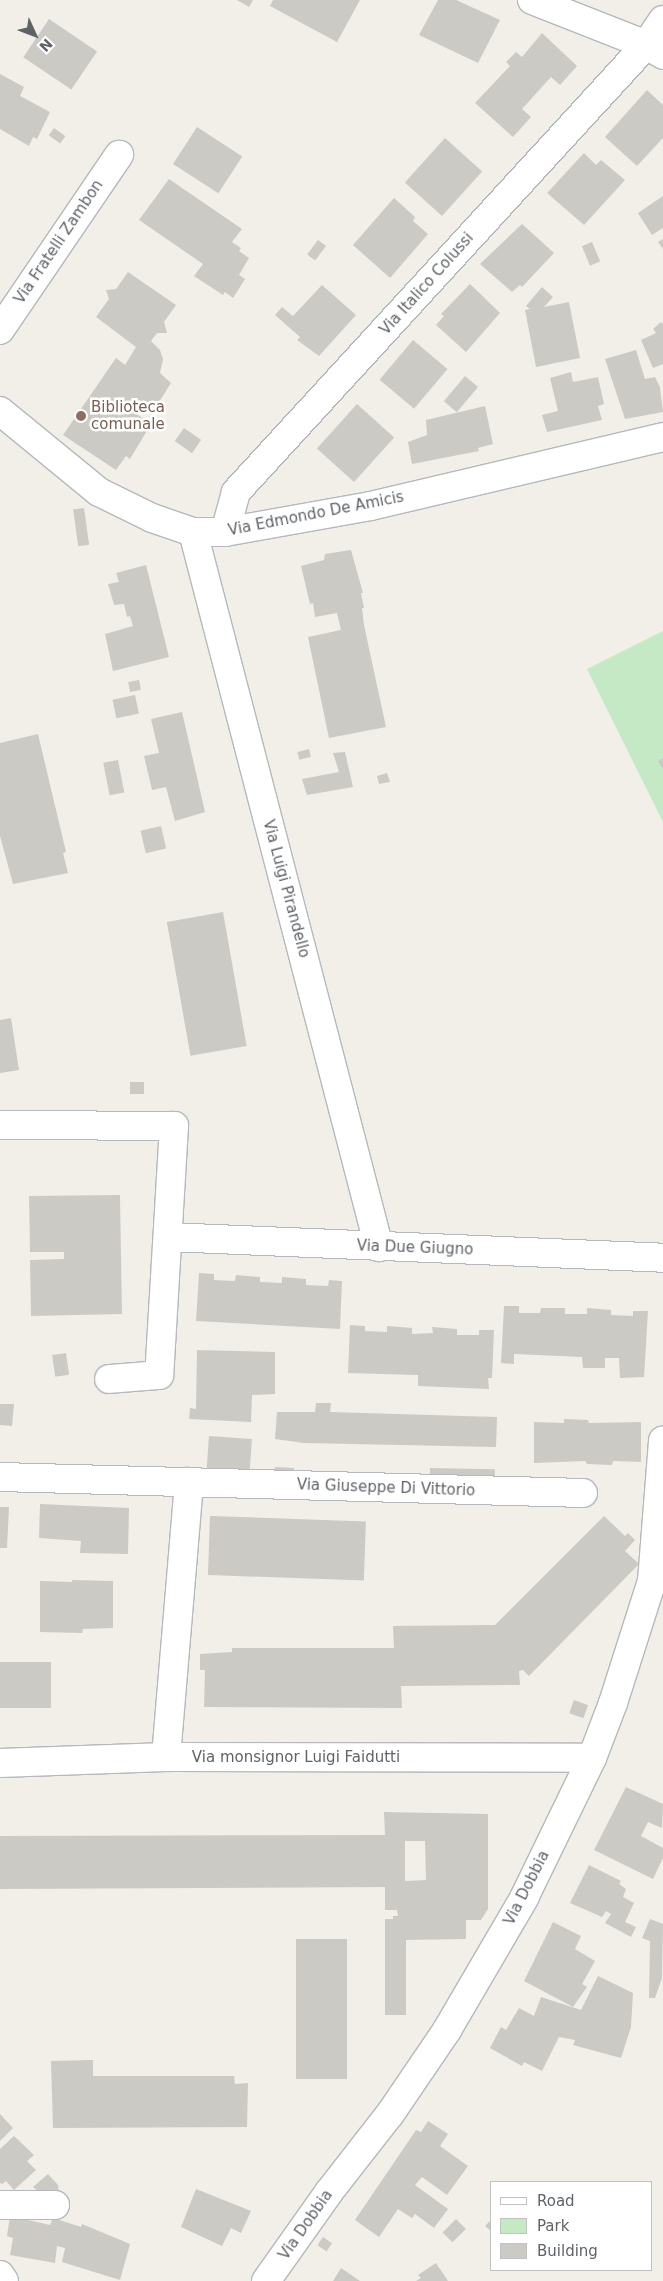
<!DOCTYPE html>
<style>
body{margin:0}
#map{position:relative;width:663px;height:2281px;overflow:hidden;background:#f1efe8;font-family:"DejaVu Sans",sans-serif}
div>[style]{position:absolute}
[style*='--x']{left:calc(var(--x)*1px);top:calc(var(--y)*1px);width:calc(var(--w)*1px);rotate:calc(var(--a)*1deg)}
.green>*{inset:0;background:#c5e8c5}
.building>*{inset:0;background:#cccac5;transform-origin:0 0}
.roads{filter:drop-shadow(1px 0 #b5b8bc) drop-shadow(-1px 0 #b5b8bc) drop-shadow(0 1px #b5b8bc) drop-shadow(0 -1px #b5b8bc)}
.minor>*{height:28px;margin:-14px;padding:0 14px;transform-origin:14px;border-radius:14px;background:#fff}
.dots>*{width:14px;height:14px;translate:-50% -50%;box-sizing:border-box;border:2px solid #fff;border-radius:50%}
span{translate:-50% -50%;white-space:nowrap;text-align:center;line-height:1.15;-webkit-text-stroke:5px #fff;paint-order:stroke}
.street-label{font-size:15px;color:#5f6368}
.education-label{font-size:15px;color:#785e54}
.left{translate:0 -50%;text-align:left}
.legend{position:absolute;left:490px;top:2181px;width:162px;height:90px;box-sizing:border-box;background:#fff;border:1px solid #bfc1c3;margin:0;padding:6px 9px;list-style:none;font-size:15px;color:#5f6368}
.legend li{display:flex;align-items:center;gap:10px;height:25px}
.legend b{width:25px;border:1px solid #bfc1c3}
.north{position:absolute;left:10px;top:10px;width:50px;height:50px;-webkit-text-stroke:4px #fff;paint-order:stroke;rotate:133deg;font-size:14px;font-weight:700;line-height:20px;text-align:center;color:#5f6368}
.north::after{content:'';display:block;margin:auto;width:18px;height:22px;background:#5f6368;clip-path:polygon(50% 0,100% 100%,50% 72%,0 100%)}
</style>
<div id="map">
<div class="green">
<div style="clip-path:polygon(663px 631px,663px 822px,587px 669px)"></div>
</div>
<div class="building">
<div style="clip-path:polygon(237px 0,253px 0,249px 7px)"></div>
<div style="clip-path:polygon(273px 0,360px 0,337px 42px,270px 6px)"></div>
<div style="clip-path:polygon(438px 0,456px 0,500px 20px,478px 63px,419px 35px)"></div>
<div style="left:49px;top:19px;width:58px;height:46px;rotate:34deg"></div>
<div style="clip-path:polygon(542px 33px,577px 66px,560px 85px,551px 77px,522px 109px,531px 117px,513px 137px,475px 103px,510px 66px,506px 62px,516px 52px,522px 57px)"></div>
<div style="clip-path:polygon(0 74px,24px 87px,20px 96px,50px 112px,37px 139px,33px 137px,29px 146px,0 129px)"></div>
<div style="clip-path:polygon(647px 90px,663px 105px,663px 138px,637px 166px,605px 137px)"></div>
<div style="left:197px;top:127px;width:54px;height:44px;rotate:33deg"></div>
<div style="left:54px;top:128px;width:14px;height:9px;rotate:36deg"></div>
<div style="left:445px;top:138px;width:50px;height:60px;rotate:42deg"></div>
<div style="clip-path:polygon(584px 153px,596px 165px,601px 160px,625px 180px,584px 225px,547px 193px)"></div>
<div style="clip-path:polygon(169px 179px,242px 229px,232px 242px,241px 248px,239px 251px,249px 258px,239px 275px,245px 279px,233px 298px,225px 292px,223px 295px,194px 276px,203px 264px,139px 220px)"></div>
<div style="clip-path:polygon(663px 196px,663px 228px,652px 235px,638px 213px)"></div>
<div style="clip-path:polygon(394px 198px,415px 217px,413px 221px,428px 234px,390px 278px,353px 245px)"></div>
<div style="clip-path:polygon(522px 224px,554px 253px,522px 287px,520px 285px,512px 292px,480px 264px)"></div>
<div style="clip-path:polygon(663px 239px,663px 249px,658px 242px)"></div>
<div style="left:318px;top:240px;width:10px;height:18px;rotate:37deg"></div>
<div style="left:592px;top:242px;width:21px;height:11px;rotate:67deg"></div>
<div style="clip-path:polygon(128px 272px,176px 305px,164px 322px,167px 333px,157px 333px,151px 341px,160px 350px,163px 359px,160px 373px,171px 383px,156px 407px,147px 402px,138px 415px,151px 424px,130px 459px,126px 456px,116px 470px,63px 435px,116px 358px,125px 365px,136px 347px,96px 317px,109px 299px,106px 290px,116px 289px)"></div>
<div style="clip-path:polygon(470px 284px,500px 313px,466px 352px,436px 325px,444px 316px,441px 314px)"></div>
<div style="clip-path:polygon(322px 285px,356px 315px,319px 356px,297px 340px,300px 337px,275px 315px,282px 307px,293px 316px)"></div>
<div style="clip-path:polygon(542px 287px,553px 297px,544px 307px,569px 302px,580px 358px,536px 367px,525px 310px,530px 309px,526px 306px)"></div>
<div style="clip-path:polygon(661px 322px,663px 324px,663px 364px,653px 368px,641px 340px,656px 333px,653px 329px)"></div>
<div style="left:413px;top:340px;width:45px;height:52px;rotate:40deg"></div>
<div style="clip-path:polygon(636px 350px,645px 379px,655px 377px,660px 387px,663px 412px,625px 419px,605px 359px)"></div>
<div style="clip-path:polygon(571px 372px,573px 382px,598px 377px,604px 404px,598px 406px,602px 420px,547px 432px,542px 415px,558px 411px,550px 378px)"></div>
<div style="left:465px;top:376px;width:17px;height:33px;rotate:40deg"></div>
<div style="left:357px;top:404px;width:50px;height:60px;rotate:42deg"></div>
<div style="clip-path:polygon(485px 406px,493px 444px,478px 448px,479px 451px,412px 464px,408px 442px,427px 435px,426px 420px)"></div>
<div style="left:184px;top:428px;width:21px;height:16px;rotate:35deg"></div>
<div style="left:84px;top:508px;width:37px;height:11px;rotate:82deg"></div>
<div style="clip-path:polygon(351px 550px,363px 593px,361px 593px,364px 608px,362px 608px,364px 625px,386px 727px,329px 738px,308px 637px,341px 630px,337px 613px,315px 617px,313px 603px,310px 604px,301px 566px,324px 560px,325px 554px)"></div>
<div style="clip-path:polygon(146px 565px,169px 657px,113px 671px,105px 634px,133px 626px,130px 616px,127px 617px,124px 604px,114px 605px,108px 584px,119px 582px,116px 573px)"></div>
<div style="left:139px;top:680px;width:10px;height:11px;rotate:79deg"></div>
<div style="left:135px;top:695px;width:19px;height:23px;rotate:78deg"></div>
<div style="clip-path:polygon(182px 712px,205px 812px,175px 821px,166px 787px,152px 790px,144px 756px,159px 753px,151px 719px)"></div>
<div style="clip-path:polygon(38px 734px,66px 852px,63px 853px,68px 873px,13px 884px,0 836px,0 743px)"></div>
<div style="left:309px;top:749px;width:8px;height:12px;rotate:76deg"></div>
<div style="clip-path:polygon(345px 752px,353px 787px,307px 795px,302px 779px,339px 772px,333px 753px)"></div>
<div style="clip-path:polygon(663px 758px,663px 767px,662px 768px,658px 761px)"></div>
<div style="left:118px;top:760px;width:33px;height:15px;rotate:79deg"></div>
<div style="clip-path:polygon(387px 773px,390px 782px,379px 784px,377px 776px)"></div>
<div style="left:161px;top:826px;width:23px;height:21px;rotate:77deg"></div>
<div style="left:223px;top:912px;width:136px;height:57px;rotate:80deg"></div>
<div style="clip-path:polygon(11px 1018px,19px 1070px,0 1073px,0 1020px)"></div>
<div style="left:130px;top:1082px;width:14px;height:12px"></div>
<div style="clip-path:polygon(120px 1195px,122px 1314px,31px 1316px,30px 1260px,64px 1259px,64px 1252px,30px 1252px,29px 1196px)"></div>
<div style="clip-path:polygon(199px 1273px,214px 1274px,214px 1280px,235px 1281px,236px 1275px,260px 1277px,260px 1282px,282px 1283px,282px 1277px,306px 1279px,306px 1285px,328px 1286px,329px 1280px,342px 1281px,340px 1329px,196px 1321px)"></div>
<div style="clip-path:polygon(504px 1306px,519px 1306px,519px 1313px,540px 1313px,541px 1308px,565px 1308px,565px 1314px,587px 1314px,587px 1308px,611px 1310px,611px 1315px,633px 1316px,633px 1311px,648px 1311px,644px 1377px,620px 1378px,619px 1358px,605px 1358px,605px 1368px,583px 1368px,582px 1357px,514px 1354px,514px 1364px,501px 1363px)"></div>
<div style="clip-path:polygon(350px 1325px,365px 1326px,365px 1331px,387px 1332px,387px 1326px,412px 1328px,412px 1334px,433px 1333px,432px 1327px,457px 1329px,457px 1335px,479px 1335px,479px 1330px,494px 1330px,492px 1378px,488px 1378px,489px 1389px,418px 1386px,418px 1375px,348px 1373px)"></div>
<div style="clip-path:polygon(197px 1350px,275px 1352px,275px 1394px,252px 1395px,251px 1422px,189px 1419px,190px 1408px,196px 1409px)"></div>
<div style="left:66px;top:1353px;width:22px;height:14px;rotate:82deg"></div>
<div style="clip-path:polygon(316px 1403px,331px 1403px,330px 1412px,497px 1417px,496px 1447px,304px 1443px,275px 1439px,277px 1412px,315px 1412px)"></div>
<div style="clip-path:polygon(0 1404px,14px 1404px,12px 1426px,0 1425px)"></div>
<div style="clip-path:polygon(564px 1419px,588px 1420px,589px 1423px,641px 1422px,641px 1462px,613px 1461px,612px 1465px,587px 1464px,585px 1461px,534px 1463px,534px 1422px,564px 1423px)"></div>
<div style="left:209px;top:1436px;width:43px;height:40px;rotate:4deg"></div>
<div style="left:275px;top:1467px;width:19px;height:9px;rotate:3deg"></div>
<div style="left:430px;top:1468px;width:65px;height:10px;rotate:1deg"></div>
<div style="clip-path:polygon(40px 1504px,129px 1508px,128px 1554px,80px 1553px,81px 1541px,39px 1538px)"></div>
<div style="clip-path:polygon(0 1507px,9px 1507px,7px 1548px,0 1548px)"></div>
<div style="left:210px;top:1516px;width:156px;height:59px;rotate:2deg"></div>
<div style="clip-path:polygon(604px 1516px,625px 1536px,628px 1533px,635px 1540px,625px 1551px,639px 1564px,529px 1676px,523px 1670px,519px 1671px,520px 1685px,401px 1686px,402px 1708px,204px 1707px,205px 1670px,200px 1670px,200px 1654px,232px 1652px,232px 1648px,394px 1648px,393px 1626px,495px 1625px)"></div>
<div style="clip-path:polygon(72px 1580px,113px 1581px,113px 1628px,83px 1629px,82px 1633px,40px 1632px,40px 1581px,72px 1582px)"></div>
<div style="left:0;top:1662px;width:51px;height:46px"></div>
<div style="left:574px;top:1700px;width:15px;height:14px;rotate:20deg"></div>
<div style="clip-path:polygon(626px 1787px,663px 1804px,662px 1828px,648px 1822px,641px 1836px,663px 1848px,663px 1858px,653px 1879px,594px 1850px)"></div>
<div style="clip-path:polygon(evenodd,384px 1812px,488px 1814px,488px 1909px,481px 1920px,466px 1920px,466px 1939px,406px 1940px,406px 2015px,385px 2015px,385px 1919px,393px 1919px,393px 1916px,398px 1916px,397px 1910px,385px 1910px,385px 1887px,0 1889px,0 1836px,385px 1835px,384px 1812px,405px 1841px,425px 1841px,426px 1880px,405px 1881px,405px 1841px)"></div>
<div style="clip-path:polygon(589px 1865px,621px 1881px,619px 1884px,626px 1889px,623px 1897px,634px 1903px,625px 1922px,636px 1927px,631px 1937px,605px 1923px,611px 1914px,606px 1911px,602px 1917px,570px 1903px)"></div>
<div style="clip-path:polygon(650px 1919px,663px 1924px,662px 1978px,655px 1998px,649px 1998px,650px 1941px,642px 1938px)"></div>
<div style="clip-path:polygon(553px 1922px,581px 1936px,575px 1949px,595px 1961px,582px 1984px,587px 1987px,573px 2007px,524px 1981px)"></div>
<div style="left:296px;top:1939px;width:51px;height:140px"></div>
<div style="clip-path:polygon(598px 1976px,633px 1993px,631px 2027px,621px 2058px,573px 2045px,575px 2040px,559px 2037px,542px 2071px,524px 2062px,522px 2066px,490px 2048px,501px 2027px,506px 2030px,519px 2008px,534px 2016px,541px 1997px,581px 2010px)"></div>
<div style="clip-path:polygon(93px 2060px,93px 2076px,234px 2076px,235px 2084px,248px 2083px,247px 2127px,53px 2128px,51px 2061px)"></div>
<div style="clip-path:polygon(0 2114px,13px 2128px,0 2141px)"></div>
<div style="clip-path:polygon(428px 2121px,448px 2134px,440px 2146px,468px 2166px,447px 2195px,422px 2177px,415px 2185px,448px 2209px,434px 2228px,415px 2214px,412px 2218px,398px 2209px,379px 2237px,355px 2220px,416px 2130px,421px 2132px)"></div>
<div style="clip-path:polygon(14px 2136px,34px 2155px,27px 2161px,36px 2170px,14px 2190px,6px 2181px,2px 2184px,0 2183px,0 2149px)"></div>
<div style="clip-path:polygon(48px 2174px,58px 2185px,59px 2193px,40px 2193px,33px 2187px)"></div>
<div style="clip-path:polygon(196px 2189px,251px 2211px,241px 2233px,231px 2228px,222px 2246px,181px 2227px)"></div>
<div style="clip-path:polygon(10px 2216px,50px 2225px,53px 2218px,81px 2227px,82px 2224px,130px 2244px,120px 2280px,62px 2262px,65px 2248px,57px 2246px,55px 2263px,10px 2255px,13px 2238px,7px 2236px)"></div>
<div style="left:456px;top:2219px;width:14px;height:19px;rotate:45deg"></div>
<div style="clip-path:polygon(492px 2219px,492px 2232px,485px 2226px)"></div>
<div style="left:323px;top:2237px;width:11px;height:10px;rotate:34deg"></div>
<div style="clip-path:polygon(436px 2263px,448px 2281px,416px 2281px,421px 2278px,418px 2275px)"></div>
<div style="clip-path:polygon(341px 2268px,360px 2281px,333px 2281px)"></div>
</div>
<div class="roads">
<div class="minor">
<div style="--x:532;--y:0;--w:123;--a:21.5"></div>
<div style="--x:646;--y:45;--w:20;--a:30"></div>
<div style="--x:0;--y:330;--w:212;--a:-55.8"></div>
<div style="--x:0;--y:411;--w:128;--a:39.3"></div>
<div style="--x:99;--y:492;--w:59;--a:26.1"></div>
<div style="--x:152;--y:518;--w:43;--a:18.9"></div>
<div style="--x:193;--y:532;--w:32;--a:0"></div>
<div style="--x:225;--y:532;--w:148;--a:-10.1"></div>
<div style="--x:371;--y:506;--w:300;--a:-13.3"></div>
<div style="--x:193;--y:532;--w:739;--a:75.42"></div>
<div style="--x:225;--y:532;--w:41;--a:-74.6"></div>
<div style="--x:236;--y:492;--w:607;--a:-47.47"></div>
<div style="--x:646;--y:45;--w:30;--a:-56"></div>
<div style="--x:0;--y:1125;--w:174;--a:0.3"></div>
<div style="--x:174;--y:1126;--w:249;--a:93.4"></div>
<div style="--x:159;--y:1375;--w:50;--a:175.4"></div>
<div style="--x:168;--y:1237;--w:495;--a:2.4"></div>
<div style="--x:0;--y:1477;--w:583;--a:1.57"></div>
<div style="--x:166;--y:1757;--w:276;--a:-85.2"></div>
<div style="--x:0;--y:1763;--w:166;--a:-2.1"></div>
<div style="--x:166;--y:1757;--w:426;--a:0.1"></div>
<div style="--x:0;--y:2205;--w:55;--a:0"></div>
<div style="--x:0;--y:2275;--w:7;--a:56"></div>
<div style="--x:266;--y:2281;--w:109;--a:-54.7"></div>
<div style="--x:329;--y:2192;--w:99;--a:-52"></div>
<div style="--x:390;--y:2114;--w:102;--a:-55.8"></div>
<div style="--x:447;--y:2030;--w:153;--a:-59.7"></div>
<div style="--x:524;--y:1898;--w:156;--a:-64.1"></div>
<div style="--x:592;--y:1758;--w:59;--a:-69.1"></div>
<div style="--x:613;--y:1703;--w:128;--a:-72.3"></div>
<div style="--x:652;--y:1581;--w:141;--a:-85.5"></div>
</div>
</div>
<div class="dots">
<div style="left:81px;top:416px;background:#8d6e63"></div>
</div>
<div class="street-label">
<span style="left:59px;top:242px;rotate:-56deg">Via Fratelli Zambon</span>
<span style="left:427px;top:284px;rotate:-48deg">Via Italico Colussi</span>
<span style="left:316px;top:514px;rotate:-11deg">Via Edmondo De Amicis</span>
<span style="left:286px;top:889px;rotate:75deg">Via Luigi Pirandello</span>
<span style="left:415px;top:1248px;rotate:2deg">Via Due Giugno</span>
<span style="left:386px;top:1488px;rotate:2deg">Via Giuseppe Di Vittorio</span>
<span style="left:296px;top:1758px">Via monsignor Luigi Faidutti</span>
<span style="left:527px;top:1888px;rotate:-63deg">Via Dobbia</span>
<span style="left:306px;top:2225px;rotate:-55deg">Via Dobbia</span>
</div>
<div class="education-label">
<span class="left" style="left:91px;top:416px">Biblioteca<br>comunale</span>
</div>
<ul class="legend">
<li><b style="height:6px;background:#fff"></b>Road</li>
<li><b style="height:14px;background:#c5e8c5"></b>Park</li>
<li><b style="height:14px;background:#cccac5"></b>Building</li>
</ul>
<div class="north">N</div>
</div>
